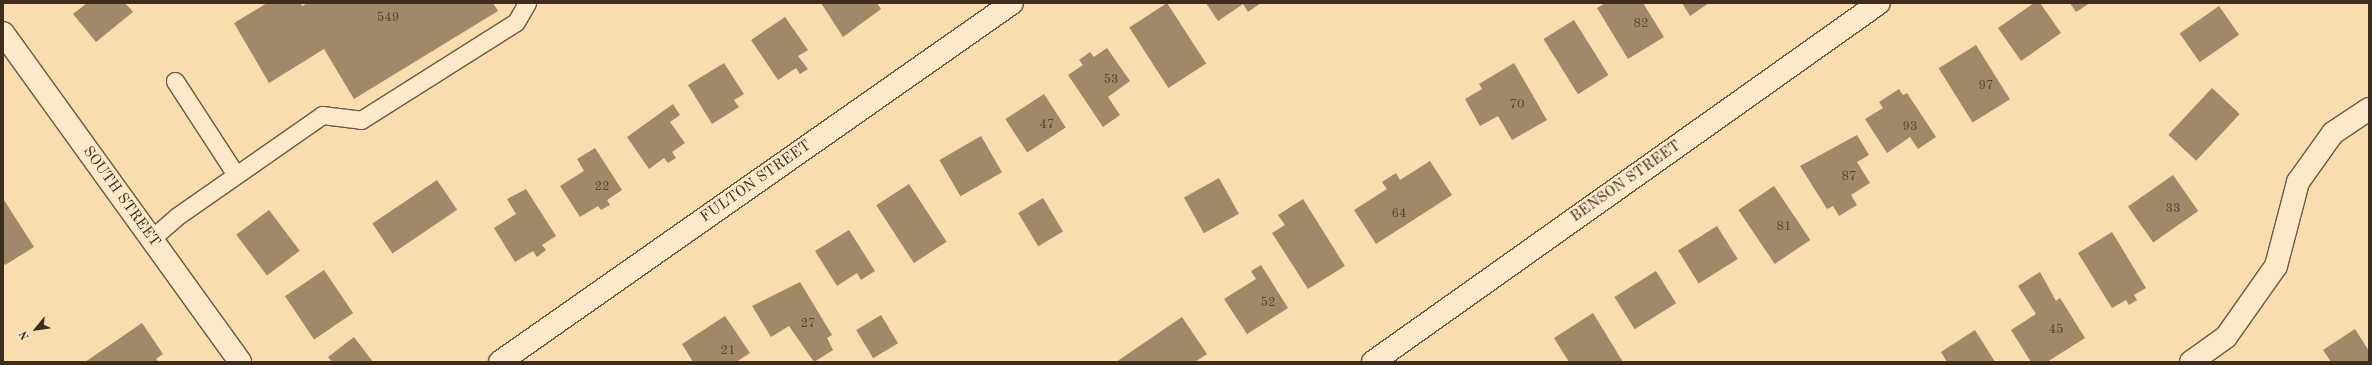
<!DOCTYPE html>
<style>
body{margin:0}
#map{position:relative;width:2372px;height:365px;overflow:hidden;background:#faddae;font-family:"Old Standard TT",serif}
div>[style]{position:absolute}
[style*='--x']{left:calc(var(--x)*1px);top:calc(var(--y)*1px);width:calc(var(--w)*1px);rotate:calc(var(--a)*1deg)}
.building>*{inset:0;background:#a08869;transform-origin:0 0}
.roads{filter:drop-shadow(1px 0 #6d5842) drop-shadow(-1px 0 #6d5842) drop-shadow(0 1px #6d5842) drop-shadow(0 -1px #6d5842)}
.lane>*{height:17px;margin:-8.5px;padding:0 8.5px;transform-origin:8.5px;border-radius:8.5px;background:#fce9ca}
.street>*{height:22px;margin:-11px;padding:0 11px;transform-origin:11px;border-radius:11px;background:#fce9ca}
.secondary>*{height:22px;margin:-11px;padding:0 11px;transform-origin:11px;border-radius:11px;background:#fce9ca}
span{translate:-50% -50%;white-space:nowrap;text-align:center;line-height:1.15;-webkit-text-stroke:3px #fce9ca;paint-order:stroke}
.number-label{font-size:13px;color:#564331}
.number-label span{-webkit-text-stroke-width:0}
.street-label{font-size:15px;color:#3e2c1e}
.frame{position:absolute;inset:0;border:4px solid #3e2c1e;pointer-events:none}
.north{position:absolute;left:16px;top:309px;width:40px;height:40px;-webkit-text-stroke:3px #fce9ca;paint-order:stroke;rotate:241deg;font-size:11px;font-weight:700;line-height:16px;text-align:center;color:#3e2c1e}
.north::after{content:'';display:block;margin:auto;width:14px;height:18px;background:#3e2c1e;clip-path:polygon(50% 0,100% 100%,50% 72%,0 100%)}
</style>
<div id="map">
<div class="building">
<div style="clip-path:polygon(87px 3px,125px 3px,133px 12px,96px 42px,73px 14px)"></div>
<div style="clip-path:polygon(267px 3px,301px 3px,302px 6px,308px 3px,493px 3px,498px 11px,354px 99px,324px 49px,269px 83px,234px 23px)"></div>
<div style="clip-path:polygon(821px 3px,877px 3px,881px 9px,843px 37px)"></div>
<div style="left:1167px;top:3px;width:72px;height:45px;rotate:57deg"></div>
<div style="clip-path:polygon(1206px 3px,1261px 3px,1248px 12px,1243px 4px,1218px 21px)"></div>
<div style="clip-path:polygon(1605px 3px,1643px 3px,1664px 37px,1628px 59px,1597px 8px)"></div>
<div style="clip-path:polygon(1682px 3px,1709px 3px,1690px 16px)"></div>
<div style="clip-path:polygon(2034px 3px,2040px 3px,2061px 33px,2021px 61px,1998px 28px)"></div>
<div style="clip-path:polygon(2070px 3px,2090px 3px,2076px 12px)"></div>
<div style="left:2219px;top:6px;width:35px;height:48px;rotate:55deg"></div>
<div style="clip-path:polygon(785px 17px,808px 50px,798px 56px,808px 69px,800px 74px,796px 68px,778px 80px,751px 40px)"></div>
<div style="left:1574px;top:20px;width:65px;height:36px;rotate:58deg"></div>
<div style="left:1976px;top:45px;width:64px;height:44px;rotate:58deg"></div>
<div style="clip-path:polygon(1107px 48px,1130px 81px,1108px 97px,1120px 115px,1103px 127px,1068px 75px,1083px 65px,1079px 60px,1090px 52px,1094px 57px)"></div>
<div style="clip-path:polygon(724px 63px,744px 94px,734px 100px,739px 107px,712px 124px,688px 85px)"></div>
<div style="clip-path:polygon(1514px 63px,1547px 120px,1512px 140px,1498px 116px,1480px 126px,1465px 99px,1482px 89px,1479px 84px)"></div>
<div style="left:2212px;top:88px;width:38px;height:64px;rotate:43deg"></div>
<div style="clip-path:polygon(1899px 89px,1903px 95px,1907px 93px,1936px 137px,1918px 149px,1910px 137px,1887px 153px,1865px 119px,1883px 108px,1879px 102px)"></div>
<div style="left:1044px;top:94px;width:40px;height:46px;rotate:57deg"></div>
<div style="clip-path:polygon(673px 104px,680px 115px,670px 122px,685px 143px,672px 152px,676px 158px,668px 163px,664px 158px,649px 169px,627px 137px)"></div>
<div style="clip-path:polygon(1857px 135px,1869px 155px,1857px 162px,1870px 183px,1851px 195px,1857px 205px,1839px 216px,1833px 206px,1827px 209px,1800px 166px)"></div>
<div style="left:981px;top:136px;width:42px;height:48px;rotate:60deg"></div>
<div style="clip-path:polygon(595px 148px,622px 190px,607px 200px,610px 205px,601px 210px,598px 206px,580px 217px,560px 186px,584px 171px,577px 159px)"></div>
<div style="clip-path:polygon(1430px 161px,1452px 195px,1376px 244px,1354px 210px,1387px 189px,1382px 182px,1396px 173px,1400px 180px)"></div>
<div style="left:2173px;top:175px;width:44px;height:55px;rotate:55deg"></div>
<div style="left:1219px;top:178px;width:41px;height:40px;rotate:61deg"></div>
<div style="left:437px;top:180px;width:36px;height:78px;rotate:56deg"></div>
<div style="left:909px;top:184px;width:69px;height:39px;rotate:57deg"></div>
<div style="left:1774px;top:186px;width:65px;height:43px;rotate:56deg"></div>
<div style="clip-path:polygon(526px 189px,556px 236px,542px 245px,546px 250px,537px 257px,533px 251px,515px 262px,494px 228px,516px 214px,507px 199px)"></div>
<div style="left:1043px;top:198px;width:39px;height:29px;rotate:59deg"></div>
<div style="clip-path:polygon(1303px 199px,1345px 266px,1308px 289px,1272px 233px,1285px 225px,1278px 215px)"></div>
<div style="clip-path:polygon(4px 200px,34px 247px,5px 265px,3px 262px)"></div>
<div style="left:269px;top:210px;width:51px;height:41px;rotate:53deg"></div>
<div style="left:1717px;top:226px;width:39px;height:46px;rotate:58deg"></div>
<div style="clip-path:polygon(849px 230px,875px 271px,861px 280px,857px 273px,837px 286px,815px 251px)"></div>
<div style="clip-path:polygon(2112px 232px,2146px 288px,2134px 295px,2137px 300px,2129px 305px,2126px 300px,2112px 308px,2078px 253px)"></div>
<div style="clip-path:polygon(1261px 265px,1288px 308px,1247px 334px,1224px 299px,1256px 279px,1251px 271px)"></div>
<div style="left:324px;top:270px;width:52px;height:47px;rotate:56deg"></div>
<div style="left:1656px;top:271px;width:38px;height:49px;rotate:58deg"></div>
<div style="clip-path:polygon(2040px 272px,2056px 301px,2060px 298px,2085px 338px,2047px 362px,2031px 362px,2011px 330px,2036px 314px,2018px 286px)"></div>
<div style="clip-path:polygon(800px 282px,832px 335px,827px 338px,833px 350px,814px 362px,789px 326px,771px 337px,752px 306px)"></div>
<div style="clip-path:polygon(1593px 313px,1623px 362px,1569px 362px,1554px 338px)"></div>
<div style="left:881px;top:315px;width:33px;height:29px;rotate:59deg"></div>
<div style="clip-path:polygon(725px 316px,750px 353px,736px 362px,693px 362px,682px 344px)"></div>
<div style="clip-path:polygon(1182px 317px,1207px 354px,1195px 362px,1116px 362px)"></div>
<div style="clip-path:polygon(142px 323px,163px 354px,156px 359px,159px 362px,85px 362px)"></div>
<div style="clip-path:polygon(2355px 329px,2369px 351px,2369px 362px,2331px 362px,2323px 350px)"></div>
<div style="clip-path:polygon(1975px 330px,1995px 362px,1947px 362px,1941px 352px)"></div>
<div style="clip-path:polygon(354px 337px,373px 362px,332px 362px,328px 357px)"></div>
</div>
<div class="roads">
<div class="lane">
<div style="--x:175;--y:81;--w:112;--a:57"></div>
<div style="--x:151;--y:239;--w:33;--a:-41"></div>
<div style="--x:176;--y:217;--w:178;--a:-34.9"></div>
<div style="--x:322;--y:115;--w:39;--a:7"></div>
<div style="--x:361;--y:120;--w:183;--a:-32.3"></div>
<div style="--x:516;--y:22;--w:22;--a:-60"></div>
</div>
<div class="street">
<div style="--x:500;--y:362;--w:625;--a:-35.04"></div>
<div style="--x:1373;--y:362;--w:620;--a:-35.36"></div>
<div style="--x:2191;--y:362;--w:43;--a:-35.5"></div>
<div style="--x:2226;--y:337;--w:87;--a:-54.8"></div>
<div style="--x:2276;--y:266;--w:87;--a:-75.3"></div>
<div style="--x:2298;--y:182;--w:60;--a:-54.5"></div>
<div style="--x:2333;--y:133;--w:43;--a:-33.7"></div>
</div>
<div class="secondary">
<div style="--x:3;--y:33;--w:405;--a:54.2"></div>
</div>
</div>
<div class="number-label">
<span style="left:388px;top:18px">549</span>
<span style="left:1641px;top:24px">82</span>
<span style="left:1111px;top:80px">53</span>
<span style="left:1986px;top:86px">97</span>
<span style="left:1517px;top:105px">70</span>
<span style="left:1047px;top:125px">47</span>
<span style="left:1910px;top:127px">93</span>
<span style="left:1849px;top:177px">87</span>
<span style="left:602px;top:187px">22</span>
<span style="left:2173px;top:209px">33</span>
<span style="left:1399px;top:214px">64</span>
<span style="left:1784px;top:227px">81</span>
<span style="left:1268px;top:303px">52</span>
<span style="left:808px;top:324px">27</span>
<span style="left:2056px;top:330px">45</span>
<span style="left:728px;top:351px">21</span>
</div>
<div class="street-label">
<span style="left:756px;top:182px;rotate:-35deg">FULTON STREET</span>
<span style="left:1626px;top:182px;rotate:-35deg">BENSON STREET</span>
<span style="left:121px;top:197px;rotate:54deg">SOUTH STREET</span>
</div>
<div class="frame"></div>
<div class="north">N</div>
</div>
